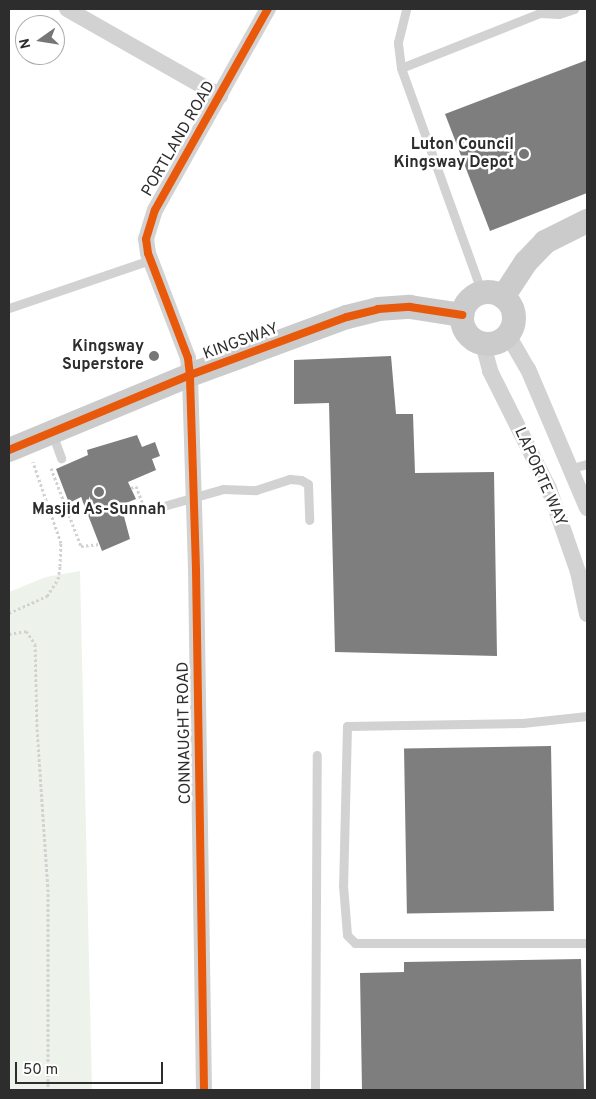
<!DOCTYPE html>
<style>
body{margin:0}
#map{position:relative;width:596px;height:1099px;overflow:hidden;background:#fff;font-family:Overpass,sans-serif}
div>[style]{position:absolute}
[style*='--x']{left:calc(var(--x)*1px);top:calc(var(--y)*1px);width:calc(var(--w)*1px);rotate:calc(var(--a)*1deg)}
.green>*{inset:0;background:#edf3eb}
.building>*{inset:0;background:#7e7e7e;transform-origin:0 0}
.path>*{height:3px;margin-top:-1.5px;transform-origin:0;background:repeating-linear-gradient(90deg,#d2d2d2 0 2.5px,transparent 0 5px)}
.lane>*{height:9px;margin:-4.5px;padding:0 4.5px;transform-origin:4.5px;border-radius:4.5px;background:#d2d2d2}
.street>*{height:16px;margin:-8px;padding:0 8px;transform-origin:8px;border-radius:8px;background:#d2d2d2}
.secondary>*{height:24px;margin:-12px;padding:0 12px;transform-origin:12px;border-radius:12px;background:#cbcbcb}
.secondary>.ring{margin:-12px;padding:0;box-sizing:content-box;background:none;border:24px solid #cbcbcb;border-radius:50%}
.cycleway>*{height:8px;margin:-4px;padding:0 4px;transform-origin:4px;border-radius:4px;background:#e8590c}
.dots>*{width:14px;height:14px;translate:-50% -50%;box-sizing:border-box;border:2px solid #fff;border-radius:50%}
span{translate:-50% -50%;white-space:nowrap;text-align:center;line-height:1.15;-webkit-text-stroke:5px #fff;paint-order:stroke}
.street-label{font-size:16px;color:#2d2d2d}
.poi-label{font-size:16px;color:#2d2d2d;font-weight:700}
.right{translate:-100% -50%;text-align:right}
.frame{position:absolute;inset:0;border:10px solid #2d2d2d;pointer-events:none}
.north{position:absolute;left:15px;top:15px;width:50px;height:50px;box-sizing:border-box;background:#fff;border:1px solid #ababab;border-radius:50%;rotate:257deg;font-size:14px;font-weight:700;line-height:20px;text-align:center;color:#2d2d2d}
.north::after{content:'';display:block;margin:auto;width:18px;height:22px;background:#767676;clip-path:polygon(50% 0,100% 100%,50% 72%,0 100%)}
.scale{position:absolute;left:15px;top:1062px;width:148px;height:22px;box-sizing:border-box;border:2px solid #2d2d2d;border-top:0;padding-left:6px;font-size:15px;line-height:18px;white-space:nowrap;color:#2d2d2d;-webkit-text-stroke:4px #fff;paint-order:stroke}
</style>
<div id="map">
<div class="green">
<div style="clip-path:polygon(80px 571px,92px 1090px,9px 1090px,9px 592px,46px 577px)"></div>
</div>
<div class="building">
<div style="clip-path:polygon(587px 60px,587px 193px,490px 231px,445px 114px)"></div>
<div style="clip-path:polygon(391px 356px,396px 414px,413px 414px,415px 473px,494px 472px,497px 656px,335px 652px,329px 403px,294px 404px,294px 360px)"></div>
<div style="clip-path:polygon(137px 435px,142px 447px,155px 442px,160px 456px,152px 459px,156px 470px,128px 482px,136px 499px,121px 505px,130px 539px,102px 551px,81px 497px,69px 503px,56px 469px,88px 455px,87px 450px)"></div>
<div style="left:551px;top:746px;width:165px;height:147px;rotate:89deg"></div>
<div style="clip-path:polygon(581px 959px,584px 1090px,362px 1090px,360px 973px,404px 972px,404px 962px)"></div>
</div>
<div class="path">
<div style="--x:51;--y:468;--w:84;--a:69"></div>
<div style="--x:81;--y:546;--w:19;--a:-6"></div>
<div style="--x:131;--y:488;--w:5;--a:-22"></div>
<div style="--x:136;--y:486;--w:28;--a:69"></div>
<div style="--x:9;--y:613;--w:42;--a:-24.1"></div>
<div style="--x:47;--y:596;--w:20;--a:-57"></div>
<div style="--x:58;--y:579;--w:13;--a:-81"></div>
<div style="--x:60;--y:566;--w:23;--a:-88"></div>
<div style="--x:61;--y:543;--w:86;--a:-109.1"></div>
<div style="--x:9;--y:634;--w:17;--a:-10"></div>
<div style="--x:26;--y:631;--w:16;--a:55"></div>
<div style="--x:35;--y:644;--w:85;--a:88.7"></div>
<div style="--x:37;--y:729;--w:160;--a:86.1"></div>
<div style="--x:48;--y:889;--w:201;--a:90"></div>
</div>
<div class="lane">
<div style="--x:401;--y:68;--w:26;--a:-97"></div>
<div style="--x:398;--y:42;--w:34;--a:-76"></div>
<div style="--x:482;--y:293;--w:239;--a:-109.8"></div>
<div style="--x:401;--y:68;--w:149;--a:-21.6"></div>
<div style="--x:540;--y:13;--w:19;--a:3"></div>
<div style="--x:559;--y:14;--w:16;--a:-18"></div>
<div style="--x:9;--y:308;--w:149;--a:-18.8"></div>
<div style="--x:52;--y:433;--w:27;--a:70"></div>
<div style="--x:572;--y:468;--w:16;--a:-15"></div>
<div style="--x:167;--y:505;--w:58;--a:-15.9"></div>
<div style="--x:223;--y:489;--w:33;--a:2"></div>
<div style="--x:256;--y:490;--w:36;--a:-18"></div>
<div style="--x:290;--y:479;--w:11;--a:5"></div>
<div style="--x:301;--y:480;--w:8;--a:30"></div>
<div style="--x:308;--y:484;--w:36;--a:88"></div>
<div style="--x:587;--y:716;--w:65;--a:173.9"></div>
<div style="--x:522;--y:723;--w:175;--a:179"></div>
<div style="--x:347;--y:726;--w:159;--a:91.4"></div>
<div style="--x:343;--y:885;--w:50;--a:85.4"></div>
<div style="--x:347;--y:935;--w:11;--a:45"></div>
<div style="--x:355;--y:943;--w:232;--a:0"></div>
<div style="--x:315;--y:1090;--w:335;--a:-89.7"></div>
</div>
<div class="street">
<div style="--x:67;--y:9;--w:176;--a:29.6"></div>
<div style="--x:508;--y:335;--w:39;--a:60"></div>
<div style="--x:528;--y:369;--w:151;--a:67"></div>
<div style="--x:483;--y:344;--w:28;--a:75"></div>
<div style="--x:490;--y:371;--w:132;--a:63.4"></div>
<div style="--x:549;--y:489;--w:88;--a:70.7"></div>
<div style="--x:578;--y:572;--w:43;--a:77.9"></div>
<div style="--x:204;--y:1090;--w:521;--a:-90.88"></div>
<div style="--x:196;--y:569;--w:194;--a:-91.8"></div>
<div style="--x:190;--y:375;--w:17;--a:-97"></div>
<div style="--x:188;--y:358;--w:112;--a:-110.9"></div>
<div style="--x:148;--y:253;--w:14;--a:-98"></div>
<div style="--x:146;--y:239;--w:30;--a:-73"></div>
<div style="--x:155;--y:210;--w:231;--a:-60.7"></div>
</div>
<div class="secondary">
<div class="ring" style="left:462px;top:292px;width:28px;height:28px"></div>
<div style="--x:503;--y:297;--w:42;--a:-56.7"></div>
<div style="--x:526;--y:262;--w:28;--a:-46"></div>
<div style="--x:545;--y:242;--w:47;--a:-26.6"></div>
<div style="--x:9;--y:450;--w:196;--a:-22.5"></div>
<div style="--x:190;--y:375;--w:167;--a:-20.3"></div>
<div style="--x:347;--y:317;--w:32;--a:-14"></div>
<div style="--x:378;--y:309;--w:32;--a:-4"></div>
<div style="--x:410;--y:307;--w:53;--a:8.7"></div>
</div>
<div class="cycleway">
<div style="--x:9;--y:450;--w:196;--a:-22.5"></div>
<div style="--x:190;--y:375;--w:167;--a:-20.3"></div>
<div style="--x:347;--y:317;--w:32;--a:-14"></div>
<div style="--x:378;--y:309;--w:32;--a:-4"></div>
<div style="--x:410;--y:307;--w:53;--a:8.7"></div>
<div style="--x:204;--y:1090;--w:521;--a:-90.88"></div>
<div style="--x:196;--y:569;--w:194;--a:-91.8"></div>
<div style="--x:190;--y:375;--w:17;--a:-97"></div>
<div style="--x:188;--y:358;--w:112;--a:-110.9"></div>
<div style="--x:148;--y:253;--w:14;--a:-98"></div>
<div style="--x:146;--y:239;--w:30;--a:-73"></div>
<div style="--x:155;--y:210;--w:231;--a:-60.7"></div>
</div>
<div class="dots">
<div style="left:524px;top:154px;background:#767676"></div>
<div style="left:154px;top:356px;background:#767676"></div>
<div style="left:99px;top:492px;background:#767676"></div>
</div>
<div class="street-label">
<span style="left:179px;top:139px;rotate:-60deg">PORTLAND ROAD</span>
<span style="left:241px;top:342px;rotate:-20deg">KINGSWAY</span>
<span style="left:540px;top:477px;rotate:66deg">LAPORTE WAY</span>
<span style="left:185px;top:733px;rotate:-91deg">CONNAUGHT ROAD</span>
</div>
<div class="poi-label">
<span class="right" style="left:514px;top:154px">Luton Council<br>Kingsway Depot</span>
<span class="right" style="left:144px;top:356px">Kingsway<br>Superstore</span>
<span style="left:99px;top:510px">Masjid As-Sunnah</span>
</div>
<div class="frame"></div>
<div class="north">N</div>
<div class="scale">50 m</div>
</div>
